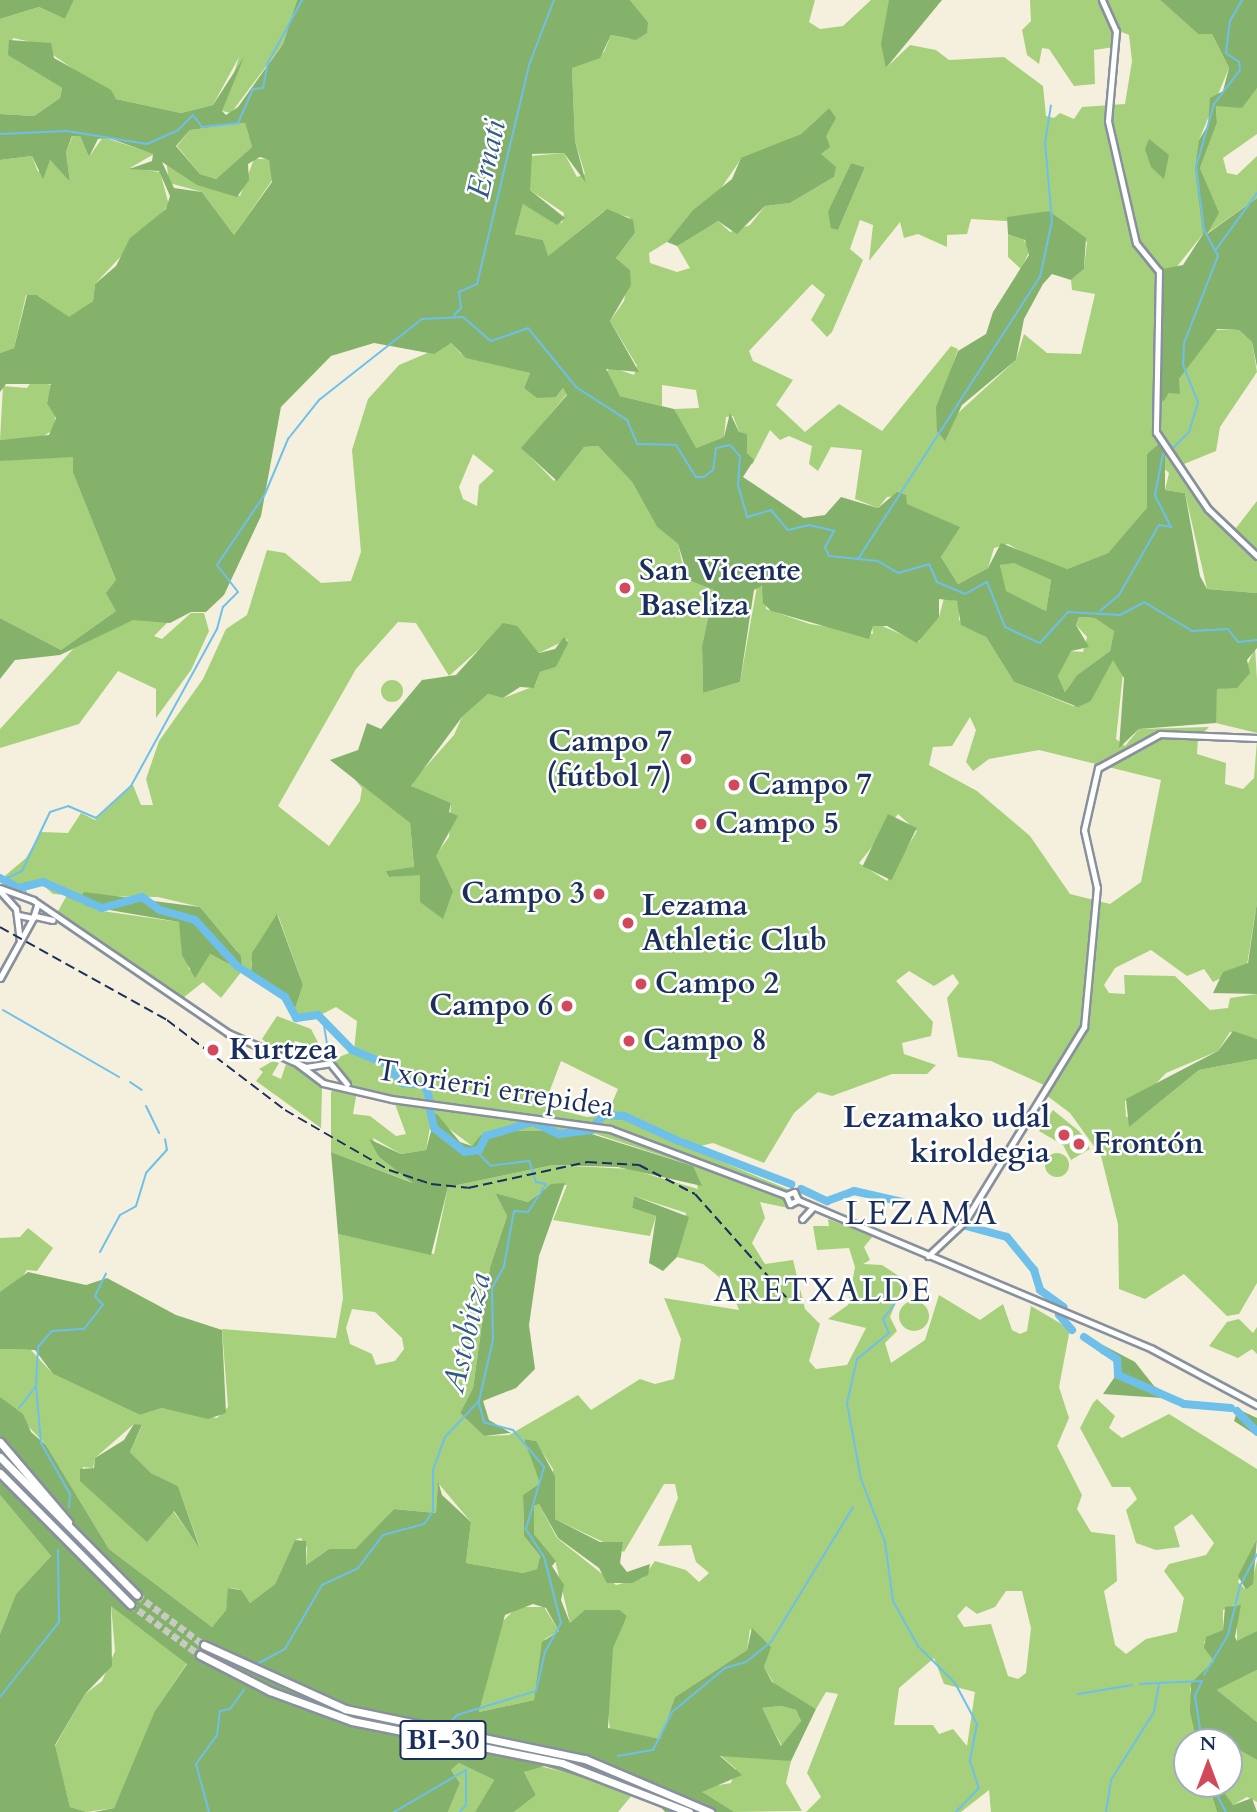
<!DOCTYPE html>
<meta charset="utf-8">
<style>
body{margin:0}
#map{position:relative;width:1257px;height:1812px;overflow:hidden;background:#f5f0de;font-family:Cardo,serif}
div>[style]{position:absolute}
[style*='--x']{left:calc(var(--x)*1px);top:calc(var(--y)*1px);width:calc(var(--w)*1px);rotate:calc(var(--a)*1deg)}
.green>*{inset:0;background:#a6d07b}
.round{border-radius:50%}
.forest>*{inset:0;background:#84b26b;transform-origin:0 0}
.stream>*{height:2px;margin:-1px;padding:0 1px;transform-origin:1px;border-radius:1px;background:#6ec0ea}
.river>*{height:8px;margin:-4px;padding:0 4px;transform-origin:4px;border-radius:4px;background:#6ec0ea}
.highway-tunnel>*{height:7px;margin-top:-3.5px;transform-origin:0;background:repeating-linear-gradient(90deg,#c9c9c4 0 7px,transparent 0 10.5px)}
.roads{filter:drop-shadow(2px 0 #88909e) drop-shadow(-2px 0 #88909e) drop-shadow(0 2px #88909e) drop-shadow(0 -2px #88909e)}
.secondary>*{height:5px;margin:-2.5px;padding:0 2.5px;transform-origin:2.5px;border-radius:2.5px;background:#fff}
.highway>*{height:7px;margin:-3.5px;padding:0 3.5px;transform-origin:3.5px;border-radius:3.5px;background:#fff}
.rail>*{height:2px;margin-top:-1px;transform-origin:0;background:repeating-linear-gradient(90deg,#1b2f5e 0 10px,transparent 0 15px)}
.dots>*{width:19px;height:19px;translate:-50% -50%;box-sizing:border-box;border:4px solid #fff;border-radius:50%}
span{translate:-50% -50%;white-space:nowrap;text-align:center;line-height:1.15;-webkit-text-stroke:5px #fff;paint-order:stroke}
.shield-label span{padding:2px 5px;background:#fff;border:2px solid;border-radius:5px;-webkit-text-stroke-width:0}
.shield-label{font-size:28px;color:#1b2f5e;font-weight:700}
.poi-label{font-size:30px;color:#1b2f5e;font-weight:700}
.left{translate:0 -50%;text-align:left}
.right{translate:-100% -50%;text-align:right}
.street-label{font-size:30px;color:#1b2f5e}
.water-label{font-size:32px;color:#345a88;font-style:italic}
.neighbourhood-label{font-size:32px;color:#1b2f5e;letter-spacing:2px}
.quarter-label{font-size:33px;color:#1b2f5e;letter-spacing:2px}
.north{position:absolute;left:1173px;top:1728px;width:70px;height:70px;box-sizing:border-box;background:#fff;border:2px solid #a4acbf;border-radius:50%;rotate:0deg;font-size:19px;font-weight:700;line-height:28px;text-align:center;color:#1b2f5e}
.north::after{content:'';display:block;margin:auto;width:24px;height:32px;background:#d1495b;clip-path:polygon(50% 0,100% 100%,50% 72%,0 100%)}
</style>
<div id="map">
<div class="green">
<div style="clip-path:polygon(74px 0,297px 0,283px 44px,231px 113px,222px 111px,239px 57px,213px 105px,181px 113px,116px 99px,36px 43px,13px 38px,9px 55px,62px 88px,60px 98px,34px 116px,0 114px,0 19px,39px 7px,65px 19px)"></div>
<div style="clip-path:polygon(evenodd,630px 0,815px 0,809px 22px,820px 29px,843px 26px,871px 0,889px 0,886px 68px,910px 45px,936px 50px,949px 60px,1004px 57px,1043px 86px,1046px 116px,1054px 118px,1060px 113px,1074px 119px,1082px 107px,1125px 104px,1132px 61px,1129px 35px,1122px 32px,1114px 47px,1094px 50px,1095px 84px,1074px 86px,1049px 49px,1042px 48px,1039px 64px,1027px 55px,1022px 30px,1031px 21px,1030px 0,1160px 0,1198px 34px,1212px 34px,1229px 68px,1199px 140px,1203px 234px,1175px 269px,1167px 396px,1214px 330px,1239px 330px,1252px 342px,1257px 372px,1220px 427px,1216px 451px,1184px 464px,1205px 503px,1236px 528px,1257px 501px,1257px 593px,1207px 589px,1185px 493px,1165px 490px,1169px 473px,1147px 453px,1147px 509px,1108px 553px,1067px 569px,1047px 566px,1008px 544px,994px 548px,988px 568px,958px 584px,941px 557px,959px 527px,906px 504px,906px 495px,887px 497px,878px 508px,855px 499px,862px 450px,831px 447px,818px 471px,809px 464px,812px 446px,789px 436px,780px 440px,770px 430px,752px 465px,733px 416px,726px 417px,724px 437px,696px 448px,689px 442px,674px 409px,699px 408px,696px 390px,662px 385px,662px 406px,620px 396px,605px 373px,611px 367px,634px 375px,637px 366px,610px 321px,624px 301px,630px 270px,616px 258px,635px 233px,629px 217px,604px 211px,547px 257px,543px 240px,515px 234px,523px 204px,562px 223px,564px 213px,530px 190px,530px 156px,564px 153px,577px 177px,585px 174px,575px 141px,572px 68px,604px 52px,611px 35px,630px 39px,648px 22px,630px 0,829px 108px,821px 154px,834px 177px,790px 203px,765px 206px,750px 225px,730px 232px,718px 221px,687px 236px,677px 246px,690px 268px,677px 272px,650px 263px,649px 253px,667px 242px,692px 211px,713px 200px,741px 159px,801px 134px,829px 108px,630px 0,851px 163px,865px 167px,838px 230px,828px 211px,851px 163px,630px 0,1049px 211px,1087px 242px,1084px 269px,1071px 280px,1072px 290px,1095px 294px,1081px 354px,1047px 353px,1024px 334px,1016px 360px,958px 413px,946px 385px,958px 349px,951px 346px,882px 431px,839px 404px,805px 432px,776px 405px,793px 380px,753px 361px,749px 351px,812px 284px,825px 295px,811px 320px,827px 337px,832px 332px,863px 260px,850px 249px,860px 220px,873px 225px,869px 261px,900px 222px,904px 238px,918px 234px,947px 247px,947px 235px,967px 234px,971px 219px,1006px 221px,1049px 211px)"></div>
<div style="clip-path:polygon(1257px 88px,1257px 134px,1223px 158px,1227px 173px,1237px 175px,1257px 156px,1257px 198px,1206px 234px,1217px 210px,1200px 168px,1217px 123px,1216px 106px)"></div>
<div style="clip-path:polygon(245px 123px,252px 147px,216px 179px,200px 174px,177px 146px,190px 130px)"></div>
<div style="clip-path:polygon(73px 135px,80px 136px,89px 157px,103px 137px,154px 154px,130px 168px,160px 172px,169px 205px,95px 284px,93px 301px,69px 318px,39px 296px,26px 295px,14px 348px,0 353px,0 160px,32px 156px,38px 172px,50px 160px,70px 182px,66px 152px)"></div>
<div style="clip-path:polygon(166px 159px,240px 196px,254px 159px,269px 159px,273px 179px,234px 235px,202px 192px,169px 183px)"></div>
<div style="clip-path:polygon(1008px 234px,1022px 237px,1030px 250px,1021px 269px,1008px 257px)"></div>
<div style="clip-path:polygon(evenodd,451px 343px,461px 354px,530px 373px,524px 388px,556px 397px,563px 388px,567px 394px,522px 448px,554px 481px,584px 447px,598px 446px,632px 482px,657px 527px,678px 544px,684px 571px,714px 590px,702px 646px,703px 693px,740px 682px,757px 586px,765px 587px,766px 609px,810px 624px,873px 634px,872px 626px,880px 625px,919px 642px,926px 625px,939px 617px,944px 598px,959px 602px,959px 620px,986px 637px,1014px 682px,1073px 706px,1091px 701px,1113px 659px,1123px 673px,1116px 739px,1125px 746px,1139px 729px,1209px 727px,1198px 738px,1197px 754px,1226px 763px,1225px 784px,1243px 789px,1254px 778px,1257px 740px,1257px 902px,1247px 965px,1213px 982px,1204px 969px,1187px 976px,1151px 950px,1115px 968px,1104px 985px,1109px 993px,1125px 994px,1124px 975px,1175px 976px,1210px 1010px,1228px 1008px,1230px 998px,1257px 994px,1257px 1039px,1230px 1032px,1218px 1051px,1166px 1073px,1148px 1092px,1125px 1101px,1126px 1117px,1140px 1118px,1199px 1070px,1257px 1059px,1257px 1283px,1239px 1314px,1227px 1316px,1184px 1274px,1145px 1299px,1119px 1289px,1118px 1224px,1101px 1156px,1070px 1113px,1046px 1095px,1044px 1085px,991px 1061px,958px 1057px,947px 998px,959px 983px,953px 974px,934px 986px,909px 971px,896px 981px,933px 1022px,931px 1036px,902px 1043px,904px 1054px,936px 1065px,927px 1074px,892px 1074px,832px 1096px,818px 1092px,794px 1113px,764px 1163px,713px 1143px,700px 1146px,713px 1158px,794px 1192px,788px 1208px,760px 1202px,765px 1218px,752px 1243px,765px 1264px,793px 1260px,805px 1309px,820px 1324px,809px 1361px,816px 1369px,847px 1365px,866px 1328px,828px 1319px,848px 1305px,855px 1267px,849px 1248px,817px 1250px,813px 1226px,829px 1226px,828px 1219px,873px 1236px,864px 1247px,870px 1260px,863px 1264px,882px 1265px,905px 1280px,890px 1317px,897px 1331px,885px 1343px,891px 1363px,925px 1340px,939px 1295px,980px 1320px,1003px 1304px,1012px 1330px,1020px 1334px,1027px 1331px,1031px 1306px,1070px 1329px,1059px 1387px,1069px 1418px,1057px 1446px,1082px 1495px,1077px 1509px,1091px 1532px,1115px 1535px,1117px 1581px,1104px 1591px,1115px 1645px,1126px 1654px,1146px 1639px,1177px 1632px,1184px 1598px,1164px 1571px,1169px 1564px,1206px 1555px,1214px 1543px,1192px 1514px,1174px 1527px,1180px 1547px,1156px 1550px,1136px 1543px,1126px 1510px,1137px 1499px,1130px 1487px,1112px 1487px,1080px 1428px,1093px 1403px,1097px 1399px,1115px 1416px,1109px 1428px,1122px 1438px,1169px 1414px,1257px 1469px,1257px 1539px,1238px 1582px,1246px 1590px,1251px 1586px,1257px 1561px,1257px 1631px,1237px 1642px,1237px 1604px,1223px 1610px,1223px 1630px,1204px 1642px,1214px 1661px,1190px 1688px,1197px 1742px,1187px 1742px,1187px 1784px,1208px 1784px,1217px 1812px,991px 1812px,989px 1790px,961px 1812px,806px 1812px,821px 1797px,807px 1773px,838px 1694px,826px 1692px,816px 1709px,774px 1684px,764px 1667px,770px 1647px,750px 1629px,747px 1650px,675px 1697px,660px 1739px,610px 1730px,606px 1693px,613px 1645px,627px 1616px,620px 1610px,588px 1610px,570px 1623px,555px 1560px,534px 1534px,534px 1506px,539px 1504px,557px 1538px,616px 1585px,643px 1578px,655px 1561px,686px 1570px,699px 1582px,709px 1573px,696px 1562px,691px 1545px,658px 1546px,678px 1498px,675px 1484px,664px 1484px,624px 1552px,555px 1519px,553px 1469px,535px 1441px,524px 1439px,539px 1473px,540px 1483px,523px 1495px,524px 1536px,540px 1556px,537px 1569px,523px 1573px,466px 1563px,471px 1522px,438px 1483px,436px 1513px,394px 1509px,355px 1549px,329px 1549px,306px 1565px,307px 1548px,301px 1538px,295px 1540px,275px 1584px,250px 1603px,239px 1589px,229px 1588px,226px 1610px,212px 1627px,109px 1549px,46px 1445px,0 1397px,0 1349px,31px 1350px,53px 1374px,140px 1415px,162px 1408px,217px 1418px,228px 1407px,222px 1329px,336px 1338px,343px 1298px,338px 1234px,434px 1254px,448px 1187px,553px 1165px,630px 1169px,698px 1189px,693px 1166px,596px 1134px,508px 1131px,472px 1146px,432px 1116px,426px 1150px,401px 1154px,373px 1138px,379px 1157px,414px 1183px,331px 1152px,331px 1092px,344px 1080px,334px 1059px,354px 1051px,357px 1021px,336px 1007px,313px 1019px,293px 1015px,303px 985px,278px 915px,251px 963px,251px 975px,242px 971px,221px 998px,203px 982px,183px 998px,57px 913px,67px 895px,53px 894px,42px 884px,19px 891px,0 880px,26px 858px,41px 832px,68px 833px,81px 813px,95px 820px,133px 785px,141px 805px,153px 805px,146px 779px,159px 741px,203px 679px,226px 629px,247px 615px,267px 550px,285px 553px,321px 583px,351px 581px,361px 552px,352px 450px,368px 399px,399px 365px,451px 343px,473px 454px,494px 471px,479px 485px,477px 506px,463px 499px,459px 487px,473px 454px,451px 343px,398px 622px,416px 623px,449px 676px,496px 634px,516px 626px,539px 653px,568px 639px,556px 667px,540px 672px,535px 686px,503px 698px,488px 694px,462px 717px,454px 735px,414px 780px,411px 787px,451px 803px,449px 837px,435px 856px,453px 891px,420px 874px,389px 877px,387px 871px,414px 868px,410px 823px,352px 776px,362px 788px,360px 801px,329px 846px,278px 806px,356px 669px,398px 622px,451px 343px,970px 717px,976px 730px,966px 762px,973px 771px,989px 759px,1039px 750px,1161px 780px,1141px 882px,1110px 904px,1070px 894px,1030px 836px,977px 791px,929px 765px,933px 747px,952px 746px,970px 717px,451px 343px,898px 814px,917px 831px,887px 881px,859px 863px,898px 814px,451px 343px,80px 896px,158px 897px,200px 907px,237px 951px,242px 971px,210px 954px,189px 970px,179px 922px,102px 911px,80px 896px,451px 343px,561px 1061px,618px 1089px,607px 1115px,587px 1117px,544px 1106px,561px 1061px,451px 343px,357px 1091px,395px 1104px,406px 1134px,396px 1136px,370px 1116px,353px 1114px,357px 1091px,451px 343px,567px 1185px,553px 1220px,650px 1236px,656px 1216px,632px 1208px,634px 1196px,686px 1213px,677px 1257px,703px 1264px,729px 1285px,739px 1310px,664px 1298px,681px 1339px,674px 1379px,655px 1384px,640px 1379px,591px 1410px,578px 1395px,509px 1435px,484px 1436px,460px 1413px,473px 1388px,490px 1267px,507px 1216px,495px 1193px,528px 1202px,545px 1188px,567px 1185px,451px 343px,352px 1309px,375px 1312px,402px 1338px,404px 1349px,395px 1361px,376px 1365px,372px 1354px,350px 1344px,346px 1328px,352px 1309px,451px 343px,134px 1424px,142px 1426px,130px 1452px,151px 1473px,178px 1486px,200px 1548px,173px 1511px,147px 1541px,81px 1481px,83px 1467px,93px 1468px,95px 1458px,134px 1424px,451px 343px,1006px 1591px,1022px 1591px,1031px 1628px,1026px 1673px,1018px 1679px,1008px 1676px,991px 1624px,964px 1627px,957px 1616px,966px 1606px,977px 1614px,995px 1607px,1006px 1591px,451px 343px,934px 1658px,944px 1684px,975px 1692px,967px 1746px,953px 1729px,939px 1734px,933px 1725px,894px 1725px,899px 1688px,934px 1658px)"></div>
<div style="clip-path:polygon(32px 381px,52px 385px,47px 402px,56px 413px,53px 430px,42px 437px,0 440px,3px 386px,27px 388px)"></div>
<div style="clip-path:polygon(55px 454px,73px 457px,73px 473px,116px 580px,116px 611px,61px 650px,0 618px,0 461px)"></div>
<div style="clip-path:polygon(1013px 562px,1051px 580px,1046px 611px,1005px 591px,1000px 565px)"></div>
<div style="clip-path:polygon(191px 613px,204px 613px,209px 631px,191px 670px,156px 718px,156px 689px,118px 671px,79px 724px,0 748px,0 729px,74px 648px,131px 619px,176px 614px,154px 636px,162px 639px)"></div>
<div style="clip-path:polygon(1079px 617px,1096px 618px,1114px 631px,1110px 651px,1077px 675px,1065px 692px,1058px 676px,1070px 651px,1083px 652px,1087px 637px,1076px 625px)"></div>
<div style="clip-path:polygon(1255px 648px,1257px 679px,1257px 733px,1216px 723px,1215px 715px,1217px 689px,1238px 686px)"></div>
<div class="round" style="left:381px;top:680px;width:22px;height:22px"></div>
<div style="clip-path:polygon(277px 1016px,311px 1029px,321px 1048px,295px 1041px,288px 1056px,276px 1051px,262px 1039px)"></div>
<div style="clip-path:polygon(273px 1061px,279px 1063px,272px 1075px,281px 1079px,286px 1064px,312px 1075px,322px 1088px,321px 1128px,256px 1081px,263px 1072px,259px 1069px)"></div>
<div style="clip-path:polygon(1053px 1110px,1080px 1132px,1090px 1149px,1071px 1160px,1063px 1145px,1039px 1131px)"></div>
<div class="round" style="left:1045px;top:1153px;width:24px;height:24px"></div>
<div style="clip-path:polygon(28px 1228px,53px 1248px,37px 1271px,27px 1270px,15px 1287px,0 1292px,0 1238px,20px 1237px)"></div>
<div class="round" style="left:899px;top:1301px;width:30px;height:30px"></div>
<div style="clip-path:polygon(1239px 1319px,1253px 1333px,1257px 1327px,1257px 1354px,1252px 1349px,1238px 1358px,1209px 1346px,1227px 1322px)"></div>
<div style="clip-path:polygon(0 1495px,51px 1556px,16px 1594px,0 1634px)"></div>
<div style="clip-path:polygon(111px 1605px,187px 1663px,158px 1707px,114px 1808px,87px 1812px,70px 1807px,55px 1746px,85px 1694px,102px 1681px,115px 1651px)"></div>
<div style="clip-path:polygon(517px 1607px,544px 1607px,559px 1631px,545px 1639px,534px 1700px,479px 1712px,502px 1622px)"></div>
<div style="clip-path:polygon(1257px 1670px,1257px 1722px,1217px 1690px)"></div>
<div style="clip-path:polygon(781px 1706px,796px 1710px,801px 1721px,782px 1746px,761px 1708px)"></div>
<div style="clip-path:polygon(1229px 1744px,1257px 1760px,1257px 1802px,1247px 1797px,1233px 1805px,1220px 1792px,1218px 1784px,1229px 1784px)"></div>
<div style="clip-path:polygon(748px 1754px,791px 1761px,786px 1783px,802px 1811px,734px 1812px,704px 1797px,701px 1788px,731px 1783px,736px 1769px,720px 1755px)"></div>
<div style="clip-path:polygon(459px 1763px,494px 1780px,475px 1812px,448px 1812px,460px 1783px,451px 1770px)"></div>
<div style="clip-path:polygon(540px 1766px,609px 1784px,633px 1794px,618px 1812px,514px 1812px,536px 1795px,524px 1772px)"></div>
</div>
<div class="forest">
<div style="clip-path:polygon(0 0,74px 0,65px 19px,39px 7px,0 19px)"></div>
<div style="clip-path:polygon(evenodd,297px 0,630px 0,648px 22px,647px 33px,636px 40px,611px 35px,600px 58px,572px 68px,575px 141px,586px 183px,564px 153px,532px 154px,530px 190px,565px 218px,557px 225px,523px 204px,515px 234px,543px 240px,548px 256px,607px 209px,633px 220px,635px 233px,616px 258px,630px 270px,631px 285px,610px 321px,639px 372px,606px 369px,620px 396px,674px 409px,696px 448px,724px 437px,730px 413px,739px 432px,747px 434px,747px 453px,754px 460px,743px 477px,804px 518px,825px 515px,841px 497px,878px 508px,897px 492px,906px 495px,907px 504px,960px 527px,941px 557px,958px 584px,988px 568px,1001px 543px,1067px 569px,1108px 553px,1147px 508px,1147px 454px,1165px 439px,1165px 490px,1185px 493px,1200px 576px,1207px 589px,1257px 593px,1257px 648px,1247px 660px,1250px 673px,1237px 688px,1217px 689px,1216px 723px,1139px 729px,1119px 748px,1124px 678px,1113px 660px,1091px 701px,1078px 707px,1014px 682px,986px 637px,961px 625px,957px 601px,939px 599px,939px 617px,917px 643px,887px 626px,873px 626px,869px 639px,771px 611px,763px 603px,762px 586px,754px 590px,740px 682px,703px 693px,702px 646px,714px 590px,689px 580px,678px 544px,657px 527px,632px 482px,598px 446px,584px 447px,557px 481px,521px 448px,567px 395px,563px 388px,556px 397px,537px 398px,524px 388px,530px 373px,466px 358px,451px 343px,434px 354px,374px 343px,331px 356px,281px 407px,261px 516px,224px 595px,206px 612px,191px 612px,170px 623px,133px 620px,60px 655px,15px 660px,0 679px,0 618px,61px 650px,116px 611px,106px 593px,116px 580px,73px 473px,73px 457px,0 461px,0 440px,49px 435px,56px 418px,47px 403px,51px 384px,6px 384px,0 392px,0 353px,14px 348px,27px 295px,37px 295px,69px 317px,93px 301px,95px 284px,116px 266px,130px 238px,166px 209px,170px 196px,159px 171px,129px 169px,152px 161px,153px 154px,109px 138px,98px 139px,89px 157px,80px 136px,72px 136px,66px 152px,70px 182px,50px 160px,43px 179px,32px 156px,0 160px,0 114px,34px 116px,60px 98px,62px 88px,8px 55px,9px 40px,51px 43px,54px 58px,111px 90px,116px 99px,181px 113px,213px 105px,244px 57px,222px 111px,226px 115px,238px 107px,283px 44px,297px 0,245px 123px,252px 147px,216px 179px,200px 174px,176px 146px,190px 130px,245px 123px,297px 0,260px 157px,269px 160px,272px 182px,234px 235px,202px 192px,174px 188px,162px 162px,197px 185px,237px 197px,249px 180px,248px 164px,260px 157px,297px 0,1014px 563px,1051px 580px,1046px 611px,1006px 591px,1000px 565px,1014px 563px,297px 0,1079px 617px,1095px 618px,1114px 631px,1110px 651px,1077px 675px,1065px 692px,1058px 676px,1071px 651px,1089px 647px,1076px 625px,1079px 617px)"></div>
<div style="clip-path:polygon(889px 0,942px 0,886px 68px,881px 44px)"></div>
<div style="clip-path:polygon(1160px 0,1257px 0,1257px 88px,1242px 108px,1216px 106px,1217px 123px,1200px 168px,1219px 213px,1207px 234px,1257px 198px,1257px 367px,1252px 342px,1239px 330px,1217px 329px,1179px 379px,1180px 394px,1169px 393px,1163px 402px,1154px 375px,1162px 269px,1183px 265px,1203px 234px,1195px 169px,1199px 140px,1208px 125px,1210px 98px,1223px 91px,1229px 68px,1212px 34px,1198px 34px)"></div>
<div style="clip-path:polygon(829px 108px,836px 118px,826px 136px,830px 147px,821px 154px,836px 167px,834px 177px,790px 203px,765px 206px,737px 234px,718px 221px,677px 246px,667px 242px,692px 211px,732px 179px,741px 158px,801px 134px)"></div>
<div style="clip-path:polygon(1149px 139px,1169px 155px,1164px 179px,1151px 167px,1145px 149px)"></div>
<div style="clip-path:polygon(851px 163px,865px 167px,838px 230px,831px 228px,828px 211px)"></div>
<div style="clip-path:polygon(1049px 211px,1086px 238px,1084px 269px,1071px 280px,1052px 274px,1043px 284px,1024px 319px,1016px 360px,962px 405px,945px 441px,937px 431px,936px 407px,958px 351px,986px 334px,993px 312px,1029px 255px,1025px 240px,1008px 234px,1007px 217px)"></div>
<div style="clip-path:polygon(503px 623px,517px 626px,539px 653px,555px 649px,564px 637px,568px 643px,556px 667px,540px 672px,534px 688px,520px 687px,503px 698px,488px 694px,462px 717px,411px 786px,451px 803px,449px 812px,458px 816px,436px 856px,453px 891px,443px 919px,420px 902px,420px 875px,389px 877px,386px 871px,414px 867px,410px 823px,330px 760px,358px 750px,367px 723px,381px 729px,422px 680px,456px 675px)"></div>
<div style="left:888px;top:814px;width:32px;height:58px;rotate:26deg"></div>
<div style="clip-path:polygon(84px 892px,200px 907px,241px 956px,242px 971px,210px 954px,195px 978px,182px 955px,179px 922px,86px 906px,79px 899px)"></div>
<div style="clip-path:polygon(1257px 902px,1257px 994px,1213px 993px,1223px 972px,1248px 963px)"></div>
<div style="clip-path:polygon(277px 914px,303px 985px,293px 1015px,279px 992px,251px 975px,252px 953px)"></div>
<div style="clip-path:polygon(1233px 1031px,1257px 1039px,1257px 1059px,1199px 1070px,1129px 1127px,1126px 1099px,1218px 1051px)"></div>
<div style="clip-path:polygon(436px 1113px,460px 1142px,472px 1146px,481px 1135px,486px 1140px,508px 1131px,582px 1131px,693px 1166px,702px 1186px,618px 1167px,553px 1165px,448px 1187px,431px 1255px,338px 1234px,331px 1152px,413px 1183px,379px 1157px,369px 1139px,401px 1154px,426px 1150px)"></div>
<div style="clip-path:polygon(565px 1183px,539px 1256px,529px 1325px,535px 1369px,516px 1388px,483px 1401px,489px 1420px,511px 1433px,484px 1436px,460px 1413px,473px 1388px,490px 1267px,507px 1216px,495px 1193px,528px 1202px,551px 1184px)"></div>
<div style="clip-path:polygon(634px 1196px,689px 1217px,677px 1257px,663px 1271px,649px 1263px,656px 1216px,632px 1208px)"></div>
<div style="clip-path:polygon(28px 1272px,86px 1285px,107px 1278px,176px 1315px,222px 1330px,226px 1413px,208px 1419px,162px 1408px,140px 1415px,53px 1374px,35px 1350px,0 1349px,0 1292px)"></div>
<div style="clip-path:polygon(1103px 1345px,1135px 1362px,1154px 1386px,1177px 1399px,1103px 1394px,1116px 1375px,1116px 1361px,1100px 1353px)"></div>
<div style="clip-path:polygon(evenodd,0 1397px,23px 1414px,31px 1432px,46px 1445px,109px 1549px,212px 1627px,226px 1610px,228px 1588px,241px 1590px,250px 1603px,275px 1584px,295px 1540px,306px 1541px,306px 1565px,329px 1549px,355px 1549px,394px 1509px,436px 1513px,438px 1481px,442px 1495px,471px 1522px,466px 1563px,523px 1573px,537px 1569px,540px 1556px,524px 1536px,523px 1495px,540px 1483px,524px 1439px,536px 1441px,555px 1476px,555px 1519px,600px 1542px,623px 1542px,620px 1563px,627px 1572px,650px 1564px,648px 1575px,632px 1583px,607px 1583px,599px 1568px,558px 1538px,539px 1504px,534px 1506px,534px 1534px,556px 1561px,552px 1566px,564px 1585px,561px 1600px,570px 1623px,585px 1610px,620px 1610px,627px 1616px,613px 1648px,608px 1728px,660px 1739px,675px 1697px,747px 1650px,752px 1628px,771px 1647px,764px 1667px,772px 1682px,816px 1709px,791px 1761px,720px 1756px,742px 1775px,702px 1792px,734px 1812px,665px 1812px,655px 1800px,544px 1766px,524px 1772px,536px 1795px,514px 1812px,475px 1812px,494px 1780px,459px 1763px,451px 1770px,460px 1783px,448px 1812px,94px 1812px,114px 1808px,155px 1711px,187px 1664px,111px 1606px,112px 1666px,85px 1694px,55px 1745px,70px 1807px,87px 1812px,0 1812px,0 1634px,16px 1594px,51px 1556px,0 1495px,0 1397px,533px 1604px,546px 1608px,559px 1631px,542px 1642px,534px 1700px,479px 1712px,505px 1615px,533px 1604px,0 1397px,781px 1706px,796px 1710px,801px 1721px,781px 1746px,762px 1708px,781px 1706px)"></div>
<div style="clip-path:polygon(1238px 1409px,1257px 1418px,1257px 1436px,1234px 1421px)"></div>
<div style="clip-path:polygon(134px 1424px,142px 1425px,130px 1452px,151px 1473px,178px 1486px,200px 1549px,174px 1511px,147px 1542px,80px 1481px,80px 1469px,94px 1468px,95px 1458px,124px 1440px)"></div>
<div style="clip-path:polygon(1257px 1539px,1253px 1584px,1246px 1590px,1238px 1576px)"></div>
<div style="clip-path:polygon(1241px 1605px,1235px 1637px,1237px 1641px,1257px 1631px,1257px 1670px,1217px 1690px,1257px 1722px,1257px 1760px,1207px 1732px,1205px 1742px,1197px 1742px,1190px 1712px,1191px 1683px,1214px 1661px,1204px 1648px,1206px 1637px,1223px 1630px,1225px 1607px)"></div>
<div style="clip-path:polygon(1208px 1784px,1218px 1784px,1233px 1805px,1252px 1798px,1257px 1812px,1217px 1812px)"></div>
</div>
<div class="stream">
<div style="--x:0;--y:134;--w:67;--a:-2.6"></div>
<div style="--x:67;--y:131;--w:81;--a:9.2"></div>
<div style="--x:147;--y:144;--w:34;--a:-24"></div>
<div style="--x:178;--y:130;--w:21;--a:-45"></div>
<div style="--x:193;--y:115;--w:15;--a:53"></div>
<div style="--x:202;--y:127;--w:36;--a:-6"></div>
<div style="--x:238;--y:123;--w:37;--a:-66"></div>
<div style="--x:253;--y:89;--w:10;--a:-6"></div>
<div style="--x:263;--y:88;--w:25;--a:-79"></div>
<div style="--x:268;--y:63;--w:72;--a:-61.6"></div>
<div style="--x:1215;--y:251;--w:72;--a:-54.1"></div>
<div style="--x:454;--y:315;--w:10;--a:-45"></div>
<div style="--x:461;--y:308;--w:16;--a:-97"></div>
<div style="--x:459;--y:292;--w:20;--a:-24"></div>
<div style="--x:477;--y:284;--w:225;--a:-76.6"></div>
<div style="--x:529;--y:65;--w:70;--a:-69"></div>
<div style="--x:1173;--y:448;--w:23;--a:-45"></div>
<div style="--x:1189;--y:432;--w:31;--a:-73"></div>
<div style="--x:1198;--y:402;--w:40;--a:-112"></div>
<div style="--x:1183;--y:365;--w:22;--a:-87"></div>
<div style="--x:1184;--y:343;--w:93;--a:-68.7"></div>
<div style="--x:1218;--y:256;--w:30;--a:-118"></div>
<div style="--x:1204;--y:230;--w:64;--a:-97.2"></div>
<div style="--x:1196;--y:167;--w:66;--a:-74.1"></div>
<div style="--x:1214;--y:104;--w:43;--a:-52.6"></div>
<div style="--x:1240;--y:70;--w:8;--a:-97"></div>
<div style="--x:1239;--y:62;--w:16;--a:-145"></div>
<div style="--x:1226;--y:53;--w:32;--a:-83"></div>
<div style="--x:1230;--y:21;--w:24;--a:-60"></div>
<div style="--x:858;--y:559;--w:336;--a:-57.2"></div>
<div style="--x:1040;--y:277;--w:57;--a:-77.9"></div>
<div style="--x:1052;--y:221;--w:78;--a:-95.1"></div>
<div style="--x:1045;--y:143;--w:38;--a:-81"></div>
<div style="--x:1100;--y:611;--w:25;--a:-40"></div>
<div style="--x:1119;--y:595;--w:81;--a:-60.3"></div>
<div style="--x:1159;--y:525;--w:12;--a:9"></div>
<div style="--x:1171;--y:527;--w:36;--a:-117"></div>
<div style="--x:1155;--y:495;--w:42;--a:-79"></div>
<div style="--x:5;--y:879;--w:19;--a:-25"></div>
<div style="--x:22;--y:871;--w:65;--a:-64.6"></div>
<div style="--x:50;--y:812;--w:19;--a:-18"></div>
<div style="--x:68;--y:806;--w:30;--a:23"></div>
<div style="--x:96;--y:818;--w:47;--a:-42.4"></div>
<div style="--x:131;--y:786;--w:179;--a:-61.3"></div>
<div style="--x:217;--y:629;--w:23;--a:-75"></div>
<div style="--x:223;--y:607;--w:21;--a:-45"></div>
<div style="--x:238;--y:592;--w:34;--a:-128"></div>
<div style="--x:217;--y:565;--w:86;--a:-55.9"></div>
<div style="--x:265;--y:494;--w:60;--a:-67.3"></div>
<div style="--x:288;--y:439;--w:50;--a:-51.5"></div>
<div style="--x:319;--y:400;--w:131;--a:-38.2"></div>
<div style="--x:422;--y:319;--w:41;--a:-2.8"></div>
<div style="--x:463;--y:317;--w:37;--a:41"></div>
<div style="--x:491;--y:341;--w:39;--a:-19"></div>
<div style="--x:528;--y:328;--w:76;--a:50.9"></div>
<div style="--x:576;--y:387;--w:61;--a:32.9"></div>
<div style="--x:627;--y:420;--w:26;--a:67"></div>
<div style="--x:637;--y:444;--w:39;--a:1"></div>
<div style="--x:676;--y:445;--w:38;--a:58"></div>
<div style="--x:696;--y:477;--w:8;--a:0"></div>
<div style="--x:704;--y:477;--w:11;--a:-38"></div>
<div style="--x:713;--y:470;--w:22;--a:-82"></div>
<div style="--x:716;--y:448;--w:14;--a:-12"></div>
<div style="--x:730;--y:445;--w:15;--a:48"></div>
<div style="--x:740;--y:456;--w:29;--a:94"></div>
<div style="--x:738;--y:485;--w:33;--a:74"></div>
<div style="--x:747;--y:517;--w:25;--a:-16"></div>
<div style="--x:771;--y:510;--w:26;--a:50"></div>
<div style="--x:788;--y:530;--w:22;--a:-13"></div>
<div style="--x:809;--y:525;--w:26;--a:13"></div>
<div style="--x:834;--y:531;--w:18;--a:119"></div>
<div style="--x:825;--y:547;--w:10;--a:66"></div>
<div style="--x:829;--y:556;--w:49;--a:5.8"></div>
<div style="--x:878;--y:561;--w:23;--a:31"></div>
<div style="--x:898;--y:573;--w:32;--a:-16"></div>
<div style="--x:929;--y:564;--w:20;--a:66"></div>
<div style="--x:937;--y:582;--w:30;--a:23"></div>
<div style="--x:965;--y:594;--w:25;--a:-29"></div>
<div style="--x:987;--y:582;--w:48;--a:68.2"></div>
<div style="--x:1005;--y:627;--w:38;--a:25"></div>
<div style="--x:1040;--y:643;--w:42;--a:-47.9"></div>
<div style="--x:1068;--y:612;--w:52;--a:3.3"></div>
<div style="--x:1120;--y:615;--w:27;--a:-28"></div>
<div style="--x:1144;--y:602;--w:56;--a:31.1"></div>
<div style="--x:1192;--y:631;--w:36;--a:-3"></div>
<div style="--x:1228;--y:629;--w:16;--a:52"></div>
<div style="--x:1238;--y:642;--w:19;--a:-6"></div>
<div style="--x:23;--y:886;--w:8;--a:67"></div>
<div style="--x:3;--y:1010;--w:134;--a:30"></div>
<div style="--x:323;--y:1019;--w:25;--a:81"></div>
<div style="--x:130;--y:1082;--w:14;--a:34"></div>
<div style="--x:146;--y:1106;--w:30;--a:64"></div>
<div style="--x:100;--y:1252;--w:42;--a:-61.6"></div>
<div style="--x:120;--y:1215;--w:18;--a:-29"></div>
<div style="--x:136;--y:1206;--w:34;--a:-73"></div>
<div style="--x:146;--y:1173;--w:31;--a:-48"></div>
<div style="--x:167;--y:1150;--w:11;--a:-100"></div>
<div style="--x:909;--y:1285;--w:43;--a:127.4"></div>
<div style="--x:883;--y:1319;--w:15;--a:67"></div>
<div style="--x:889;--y:1333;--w:41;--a:140.9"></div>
<div style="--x:857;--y:1359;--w:45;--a:102.8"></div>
<div style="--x:847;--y:1403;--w:77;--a:79.6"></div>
<div style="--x:861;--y:1479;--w:67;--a:69.1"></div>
<div style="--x:885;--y:1542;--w:60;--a:82.3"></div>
<div style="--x:893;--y:1601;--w:51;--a:60.9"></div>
<div style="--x:918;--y:1646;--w:52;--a:45"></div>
<div style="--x:955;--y:1683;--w:47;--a:61.8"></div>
<div style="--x:977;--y:1724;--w:38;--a:101"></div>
<div style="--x:970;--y:1761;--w:28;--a:72"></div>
<div style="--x:979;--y:1788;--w:33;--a:134"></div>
<div style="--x:36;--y:1386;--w:57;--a:85"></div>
<div style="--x:41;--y:1443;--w:59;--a:60.4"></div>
<div style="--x:70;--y:1494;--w:13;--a:94"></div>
<div style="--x:19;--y:1408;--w:28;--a:-52"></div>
<div style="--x:36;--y:1386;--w:39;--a:-87"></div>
<div style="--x:38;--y:1347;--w:21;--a:-49"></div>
<div style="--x:52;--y:1331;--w:32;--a:-4"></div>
<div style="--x:84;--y:1329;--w:31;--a:-52"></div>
<div style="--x:103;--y:1305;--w:12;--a:-132"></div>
<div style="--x:95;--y:1296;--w:25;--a:-64"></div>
<div style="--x:257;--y:1664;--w:32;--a:-28"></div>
<div style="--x:285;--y:1649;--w:74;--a:-60"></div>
<div style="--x:322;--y:1585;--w:40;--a:-25"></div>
<div style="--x:358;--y:1568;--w:41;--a:-52.9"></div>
<div style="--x:383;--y:1535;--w:42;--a:-15"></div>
<div style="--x:424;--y:1524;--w:16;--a:-55"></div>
<div style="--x:433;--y:1511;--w:41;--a:-90"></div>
<div style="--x:433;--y:1470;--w:35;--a:-70"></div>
<div style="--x:445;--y:1437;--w:50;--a:-46.6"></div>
<div style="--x:479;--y:1401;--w:63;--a:-77.1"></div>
<div style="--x:493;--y:1340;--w:52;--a:-91.1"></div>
<div style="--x:492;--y:1288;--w:25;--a:-61"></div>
<div style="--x:504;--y:1266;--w:56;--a:-79.7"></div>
<div style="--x:514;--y:1211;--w:14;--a:4"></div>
<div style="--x:528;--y:1212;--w:33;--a:-57"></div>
<div style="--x:546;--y:1184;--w:10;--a:-169"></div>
<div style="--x:536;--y:1182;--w:22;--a:-108"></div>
<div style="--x:529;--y:1161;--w:38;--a:173"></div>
<div style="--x:491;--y:1166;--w:21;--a:-135"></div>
<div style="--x:1204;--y:1675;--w:47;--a:-59"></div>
<div style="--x:1228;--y:1635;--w:50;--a:-76.2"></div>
<div style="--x:1240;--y:1586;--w:36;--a:-62"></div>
<div style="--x:1202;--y:1681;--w:17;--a:115"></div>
<div style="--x:1195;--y:1696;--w:47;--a:81.3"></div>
<div style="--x:1140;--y:1684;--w:19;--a:-3"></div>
<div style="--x:1078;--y:1694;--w:55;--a:-9.5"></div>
<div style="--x:0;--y:1697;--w:95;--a:-51.8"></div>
<div style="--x:59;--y:1622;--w:72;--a:-90.8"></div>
<div style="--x:447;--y:1726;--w:15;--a:-48"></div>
<div style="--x:457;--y:1715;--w:83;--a:-16.9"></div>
<div style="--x:536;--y:1691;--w:40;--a:-77"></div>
<div style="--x:545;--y:1652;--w:33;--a:-61"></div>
<div style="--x:561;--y:1623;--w:68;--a:-104.4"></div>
<div style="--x:544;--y:1557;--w:33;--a:-123"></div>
<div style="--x:526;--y:1529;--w:65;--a:-73.8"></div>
<div style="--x:544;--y:1467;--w:48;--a:-130"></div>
<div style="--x:513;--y:1430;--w:30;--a:-165"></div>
<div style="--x:484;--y:1422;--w:20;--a:-105"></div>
<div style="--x:618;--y:1756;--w:36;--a:-10"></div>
<div style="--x:653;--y:1750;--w:42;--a:-63.4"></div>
<div style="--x:672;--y:1712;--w:69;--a:-39.7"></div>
<div style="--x:725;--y:1668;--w:22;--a:-16"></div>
<div style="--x:746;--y:1662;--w:32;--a:-39"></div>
<div style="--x:771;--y:1642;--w:158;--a:-58.7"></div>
<div style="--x:1211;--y:1784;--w:32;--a:62"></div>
<div style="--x:209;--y:1812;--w:50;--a:-105.2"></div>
<div style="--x:196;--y:1764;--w:36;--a:-54"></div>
<div style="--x:217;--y:1735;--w:24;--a:-83"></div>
<div style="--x:220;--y:1711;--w:10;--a:-11"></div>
<div style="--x:230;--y:1709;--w:24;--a:-54"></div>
<div style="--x:394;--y:1812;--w:83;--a:-30.3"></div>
<div style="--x:466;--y:1770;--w:35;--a:90"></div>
<div style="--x:466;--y:1805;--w:9;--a:131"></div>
<div style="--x:1106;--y:1812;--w:32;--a:-81"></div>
<div style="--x:1111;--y:1780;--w:80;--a:-57.7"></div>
<div style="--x:1154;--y:1712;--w:29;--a:-80"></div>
<div style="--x:1159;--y:1683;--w:43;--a:-2.7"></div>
</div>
<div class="river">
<div style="--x:0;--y:878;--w:21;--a:28"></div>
<div style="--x:19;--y:888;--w:25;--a:-14"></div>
<div style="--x:43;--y:882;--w:64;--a:23.8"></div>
<div style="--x:102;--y:908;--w:41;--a:-15.4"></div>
<div style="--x:142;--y:897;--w:22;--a:36"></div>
<div style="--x:160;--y:910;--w:36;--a:16"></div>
<div style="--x:195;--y:920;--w:62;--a:47.6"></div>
<div style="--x:237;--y:966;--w:57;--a:32.9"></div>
<div style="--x:285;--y:997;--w:24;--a:62"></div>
<div style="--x:296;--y:1018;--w:22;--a:-8"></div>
<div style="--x:318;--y:1015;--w:49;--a:45.8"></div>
<div style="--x:352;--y:1050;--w:38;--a:22"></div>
<div style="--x:387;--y:1064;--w:24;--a:52"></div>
<div style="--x:402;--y:1083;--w:23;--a:5"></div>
<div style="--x:425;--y:1085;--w:14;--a:73"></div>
<div style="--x:430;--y:1110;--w:18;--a:77"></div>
<div style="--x:434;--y:1128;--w:39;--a:38"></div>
<div style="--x:465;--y:1152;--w:14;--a:-8"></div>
<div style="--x:479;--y:1150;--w:16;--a:-63"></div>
<div style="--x:486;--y:1136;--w:49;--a:-16.6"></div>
<div style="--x:533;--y:1122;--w:29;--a:25"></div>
<div style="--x:559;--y:1134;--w:33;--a:-7"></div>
<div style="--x:597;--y:1122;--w:10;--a:-45"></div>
<div style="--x:604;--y:1115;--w:20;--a:3"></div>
<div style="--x:624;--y:1116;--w:60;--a:24.8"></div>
<div style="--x:684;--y:1143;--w:115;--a:21"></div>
<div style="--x:801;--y:1189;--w:29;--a:25"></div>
<div style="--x:827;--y:1201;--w:29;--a:-20"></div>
<div style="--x:854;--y:1191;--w:54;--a:12.8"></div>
<div style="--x:966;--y:1226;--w:42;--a:15"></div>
<div style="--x:1007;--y:1237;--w:43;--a:50.7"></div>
<div style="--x:1034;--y:1270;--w:21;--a:73"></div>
<div style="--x:1040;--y:1290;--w:29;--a:36"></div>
<div style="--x:1059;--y:1315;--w:20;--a:49"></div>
<div style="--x:1084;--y:1337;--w:40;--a:34"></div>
<div style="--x:1117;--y:1359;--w:16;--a:86"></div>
<div style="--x:1118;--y:1375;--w:72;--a:23.7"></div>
<div style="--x:1184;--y:1404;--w:47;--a:4.9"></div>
<div style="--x:1237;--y:1411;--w:29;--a:46"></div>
</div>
<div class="highway-tunnel">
<div style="--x:137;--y:1595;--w:84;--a:36.7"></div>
<div style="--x:130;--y:1604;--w:87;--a:36.1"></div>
</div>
<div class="roads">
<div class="secondary">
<div style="--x:1102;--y:0;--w:34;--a:66"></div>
<div style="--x:1116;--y:31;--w:90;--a:95.1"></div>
<div style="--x:1108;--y:121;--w:125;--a:77.1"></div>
<div style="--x:1136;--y:243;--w:36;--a:51"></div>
<div style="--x:1159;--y:271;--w:161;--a:91.1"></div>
<div style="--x:1156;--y:432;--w:93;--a:56"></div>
<div style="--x:1208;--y:509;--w:68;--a:43.8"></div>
<div style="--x:0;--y:888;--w:35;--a:20"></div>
<div style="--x:33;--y:900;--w:236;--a:34.3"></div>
<div style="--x:228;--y:1033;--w:85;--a:23.6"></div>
<div style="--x:306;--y:1067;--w:24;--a:-9"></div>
<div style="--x:330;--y:1063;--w:27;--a:51"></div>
<div style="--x:0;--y:891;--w:24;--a:48"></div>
<div style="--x:16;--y:909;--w:31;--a:83"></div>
<div style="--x:18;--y:915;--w:15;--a:11"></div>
<div style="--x:33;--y:918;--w:13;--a:-72"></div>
<div style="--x:35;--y:916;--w:18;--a:13"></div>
<div style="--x:0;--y:978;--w:68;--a:-61.2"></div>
<div style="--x:298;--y:1064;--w:31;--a:37"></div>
<div style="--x:323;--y:1083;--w:71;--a:13.1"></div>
<div style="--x:392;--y:1099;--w:220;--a:7.8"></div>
<div style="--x:610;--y:1129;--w:188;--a:20.6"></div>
<div style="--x:786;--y:1195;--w:9;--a:-21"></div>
<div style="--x:794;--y:1192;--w:9;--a:63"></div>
<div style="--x:786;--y:1195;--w:10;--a:66"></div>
<div style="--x:790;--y:1204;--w:9;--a:-27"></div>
<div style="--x:798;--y:1200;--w:384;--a:22.8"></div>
<div style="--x:1152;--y:1349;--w:119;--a:28.1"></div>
<div style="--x:802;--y:1219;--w:16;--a:-47"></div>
<div style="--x:928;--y:1256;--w:51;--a:-43.4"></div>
<div style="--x:965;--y:1221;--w:228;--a:-58.5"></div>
<div style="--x:1084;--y:1027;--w:140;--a:-84.7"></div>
<div style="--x:1097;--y:888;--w:59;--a:-102.6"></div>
<div style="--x:1084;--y:830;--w:64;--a:-77.3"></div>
<div style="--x:1098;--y:768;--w:71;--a:-28.7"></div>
<div style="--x:1160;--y:734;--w:97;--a:2.4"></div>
</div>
<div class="highway">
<div style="--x:0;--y:1442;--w:105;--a:49.6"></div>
<div style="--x:0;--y:1457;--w:194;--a:45.2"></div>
<div style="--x:0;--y:1473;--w:185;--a:45.2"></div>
<div style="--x:204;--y:1645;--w:155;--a:24.4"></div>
<div style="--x:345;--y:1709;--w:245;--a:11.8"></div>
<div style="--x:585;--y:1759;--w:136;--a:23"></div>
<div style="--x:200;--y:1655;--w:79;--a:27.2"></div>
<div style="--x:270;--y:1691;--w:87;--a:20.1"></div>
<div style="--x:352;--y:1721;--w:214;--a:11.3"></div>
<div style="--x:562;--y:1763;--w:136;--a:21.1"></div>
</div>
</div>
<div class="rail">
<div style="--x:0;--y:927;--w:191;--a:29.1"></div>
<div style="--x:167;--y:1020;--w:148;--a:37.3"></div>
<div style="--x:285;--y:1110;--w:120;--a:30"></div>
<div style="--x:389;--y:1170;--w:44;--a:18.4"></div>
<div style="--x:431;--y:1184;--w:37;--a:6"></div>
<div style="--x:468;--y:1188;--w:122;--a:-12.3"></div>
<div style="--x:587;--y:1162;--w:52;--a:3.3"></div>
<div style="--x:639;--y:1165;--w:63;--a:27.4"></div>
<div style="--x:695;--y:1194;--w:118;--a:48.4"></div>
<div style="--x:782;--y:1293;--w:6;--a:45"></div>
</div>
<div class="dots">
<div style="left:625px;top:588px;background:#d1495b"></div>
<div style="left:686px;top:759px;background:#d1495b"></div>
<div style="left:734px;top:785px;background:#d1495b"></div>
<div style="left:701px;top:824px;background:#d1495b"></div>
<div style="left:599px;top:894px;background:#d1495b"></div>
<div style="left:628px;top:923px;background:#d1495b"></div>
<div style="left:641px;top:984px;background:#d1495b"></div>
<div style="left:567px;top:1006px;background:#d1495b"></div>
<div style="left:629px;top:1041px;background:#d1495b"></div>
<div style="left:213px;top:1050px;background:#d1495b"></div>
<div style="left:1064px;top:1135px;background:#d1495b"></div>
<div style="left:1079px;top:1144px;background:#d1495b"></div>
</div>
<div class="shield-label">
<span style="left:443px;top:1740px">BI-30</span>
</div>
<div class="poi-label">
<span class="left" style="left:639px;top:588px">San Vicente<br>Baseliza</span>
<span class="right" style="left:672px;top:759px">Campo 7<br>(fútbol 7)</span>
<span class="left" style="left:748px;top:785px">Campo 7</span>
<span class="left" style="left:715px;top:824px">Campo 5</span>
<span class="right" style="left:585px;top:894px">Campo 3</span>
<span class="left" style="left:642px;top:923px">Lezama<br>Athletic Club</span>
<span class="left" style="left:655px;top:984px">Campo 2</span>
<span class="right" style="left:553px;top:1006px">Campo 6</span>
<span class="left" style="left:643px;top:1041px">Campo 8</span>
<span class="left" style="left:229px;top:1050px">Kurtzea</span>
<span class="right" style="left:1050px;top:1135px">Lezamako udal<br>kiroldegia</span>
<span class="left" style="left:1093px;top:1144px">Frontón</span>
</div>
<div class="street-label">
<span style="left:495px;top:1089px;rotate:9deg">Txorierri errepidea</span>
</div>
<div class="water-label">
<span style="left:487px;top:159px;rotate:-77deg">Ernati</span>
<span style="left:467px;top:1333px;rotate:-77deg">Astobitza</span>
</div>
<div class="neighbourhood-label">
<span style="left:823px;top:1291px">ARETXALDE</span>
</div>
<div class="quarter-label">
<span style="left:922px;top:1214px">LEZAMA</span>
</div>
<div class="north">N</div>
</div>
